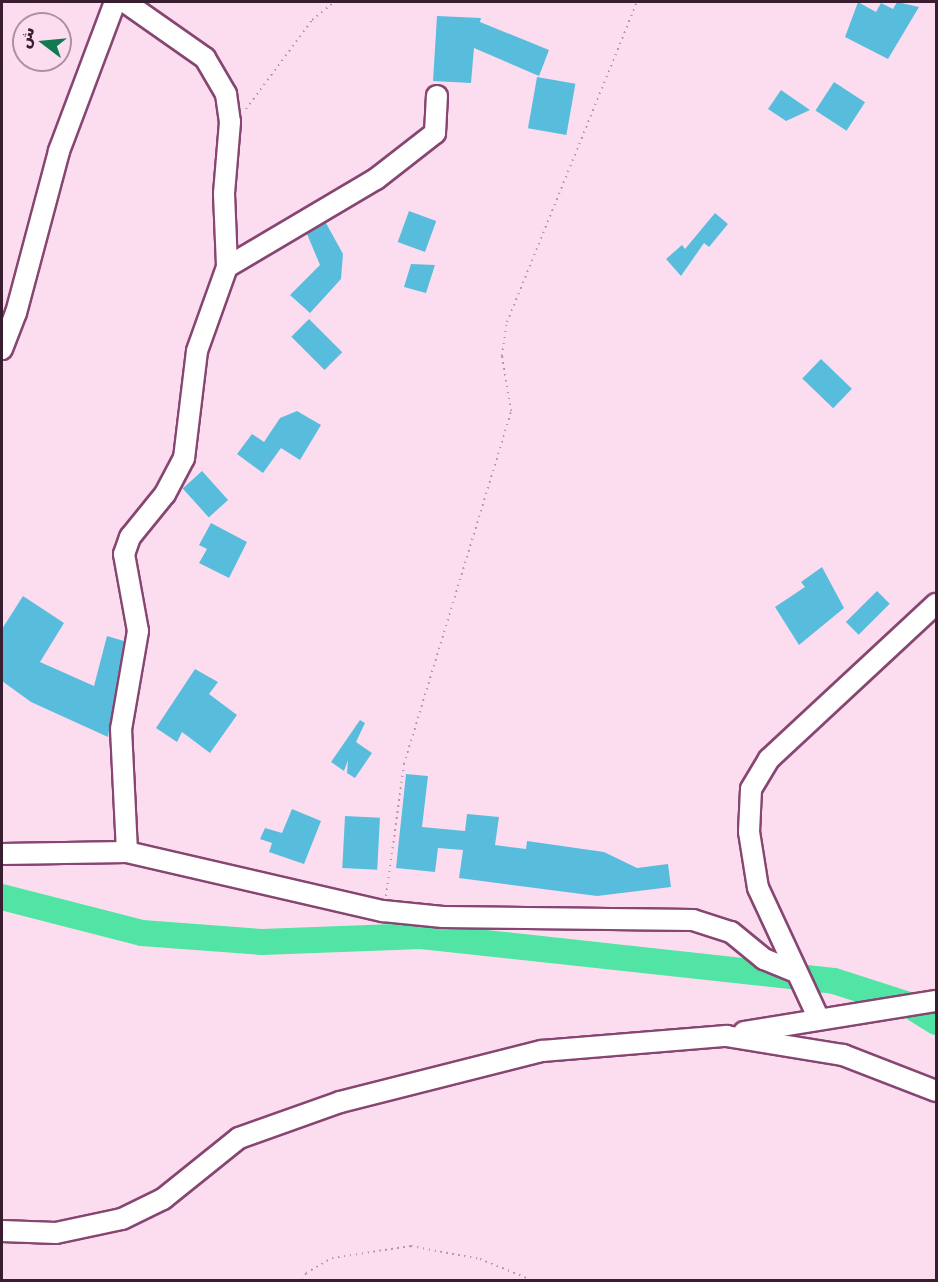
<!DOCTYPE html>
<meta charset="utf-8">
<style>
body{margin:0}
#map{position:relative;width:938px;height:1282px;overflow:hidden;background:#fcddf0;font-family:"DejaVu Sans",Vazirmatn,sans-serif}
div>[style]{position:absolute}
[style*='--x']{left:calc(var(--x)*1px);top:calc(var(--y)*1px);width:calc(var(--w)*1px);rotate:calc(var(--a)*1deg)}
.river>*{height:26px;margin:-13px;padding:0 13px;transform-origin:13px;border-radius:13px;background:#52e4a5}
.building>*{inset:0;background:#58bddd;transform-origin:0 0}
.path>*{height:2px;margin-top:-1px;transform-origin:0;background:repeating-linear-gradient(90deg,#b496a9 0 1.5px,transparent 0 6px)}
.roads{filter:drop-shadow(2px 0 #874671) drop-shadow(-2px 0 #874671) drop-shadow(0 2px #874671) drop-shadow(0 -2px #874671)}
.minor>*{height:20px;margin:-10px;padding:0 10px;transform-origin:10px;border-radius:10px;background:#fff}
span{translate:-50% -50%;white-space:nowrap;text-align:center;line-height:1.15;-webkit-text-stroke:5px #fcddf0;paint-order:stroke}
.frame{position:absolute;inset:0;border:3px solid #391d30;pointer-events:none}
.north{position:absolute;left:12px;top:12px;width:60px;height:60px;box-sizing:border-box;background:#fcddf0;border:2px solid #ae90a3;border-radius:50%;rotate:286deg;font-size:16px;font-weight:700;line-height:24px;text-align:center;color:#391d30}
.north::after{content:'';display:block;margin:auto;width:21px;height:27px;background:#127952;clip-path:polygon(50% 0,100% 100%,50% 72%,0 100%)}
</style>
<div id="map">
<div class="river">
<div style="--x:2;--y:897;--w:145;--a:14.4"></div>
<div style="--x:142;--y:933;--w:120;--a:4.3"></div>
<div style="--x:262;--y:942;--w:159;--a:-2.2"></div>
<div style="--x:421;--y:936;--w:415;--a:6.2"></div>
<div style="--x:834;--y:981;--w:79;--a:17.7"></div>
<div style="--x:909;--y:1005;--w:32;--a:32"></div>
</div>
<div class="building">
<div style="clip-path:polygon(858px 2px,876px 12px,881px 3px,893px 9px,897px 2px,919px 7px,888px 59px,845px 37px)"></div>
<div style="clip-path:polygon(437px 16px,481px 18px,480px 22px,549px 50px,539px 76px,474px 48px,471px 83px,433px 81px)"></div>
<div style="left:537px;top:77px;width:39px;height:52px;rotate:10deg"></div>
<div style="left:834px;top:82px;width:37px;height:34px;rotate:33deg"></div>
<div style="clip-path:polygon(781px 90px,810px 110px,786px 121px,768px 109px)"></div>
<div style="left:409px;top:211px;width:29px;height:33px;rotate:20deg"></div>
<div style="clip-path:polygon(715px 213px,728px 224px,709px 247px,704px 243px,681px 276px,666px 259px,682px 245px,685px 249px)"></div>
<div style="clip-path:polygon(326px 223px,343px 254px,341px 279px,310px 313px,290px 295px,320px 265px,307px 234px)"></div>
<div style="clip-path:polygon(411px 264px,435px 265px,426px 293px,404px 287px)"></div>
<div style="left:309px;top:319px;width:47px;height:25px;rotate:45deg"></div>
<div style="left:821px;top:359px;width:43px;height:27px;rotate:44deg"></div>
<div style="clip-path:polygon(297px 411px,321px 425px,300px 460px,281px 448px,263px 473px,237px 454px,252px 434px,264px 442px,280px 418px)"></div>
<div style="left:202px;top:471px;width:39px;height:26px;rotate:48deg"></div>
<div style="clip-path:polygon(211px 523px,247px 542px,229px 578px,199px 563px,207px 549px,199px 545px)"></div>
<div style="clip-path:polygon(822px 567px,844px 608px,799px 645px,775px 607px,805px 587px,801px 582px)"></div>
<div style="left:877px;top:591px;width:18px;height:44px;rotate:45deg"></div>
<div style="clip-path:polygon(23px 596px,64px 623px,40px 662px,94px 686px,107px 636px,124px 641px,108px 737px,31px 702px,2px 681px,2px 629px)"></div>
<div style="clip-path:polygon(195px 669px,218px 682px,209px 694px,237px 715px,210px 753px,182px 732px,177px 742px,156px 728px)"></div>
<div style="clip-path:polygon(360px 720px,365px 723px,356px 742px,372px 753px,355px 778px,347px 773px,348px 760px,344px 771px,331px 762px)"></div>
<div style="clip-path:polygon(406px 774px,428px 776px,422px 827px,465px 831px,467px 814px,499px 817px,495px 845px,526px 849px,527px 841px,604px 852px,637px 868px,668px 864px,671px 887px,597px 896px,459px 878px,463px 850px,438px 848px,435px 872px,396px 868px)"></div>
<div style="clip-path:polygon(292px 809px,321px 821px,304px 864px,269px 852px,272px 843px,260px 839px,265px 828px,282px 833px)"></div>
<div style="left:345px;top:816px;width:35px;height:52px;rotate:3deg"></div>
</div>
<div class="path">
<div style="--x:246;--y:109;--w:111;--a:-53.4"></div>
<div style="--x:312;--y:20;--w:28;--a:-39"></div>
<div style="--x:386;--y:896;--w:133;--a:-82.2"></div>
<div style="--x:404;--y:764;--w:369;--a:-73.1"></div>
<div style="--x:511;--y:411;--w:56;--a:-99.3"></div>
<div style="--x:502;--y:356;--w:34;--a:-82"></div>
<div style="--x:507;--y:322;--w:345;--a:-67.9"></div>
<div style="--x:303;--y:1280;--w:8;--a:-67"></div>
<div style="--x:306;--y:1273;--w:30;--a:-30"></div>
<div style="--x:332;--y:1258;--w:80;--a:-8.6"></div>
<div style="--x:411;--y:1246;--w:70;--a:10.7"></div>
<div style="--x:480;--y:1259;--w:51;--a:22"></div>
</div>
<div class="roads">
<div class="minor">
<div style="--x:125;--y:2;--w:98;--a:35"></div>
<div style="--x:205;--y:58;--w:42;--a:59.7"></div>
<div style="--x:226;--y:94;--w:28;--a:82"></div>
<div style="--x:230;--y:122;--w:72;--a:94.8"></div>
<div style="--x:224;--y:194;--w:73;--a:87.6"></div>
<div style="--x:227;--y:267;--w:89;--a:109.7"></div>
<div style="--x:197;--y:351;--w:108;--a:96.9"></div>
<div style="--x:184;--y:458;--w:41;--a:117.8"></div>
<div style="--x:165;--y:494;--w:55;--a:129.1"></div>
<div style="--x:130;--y:537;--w:18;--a:109"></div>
<div style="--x:124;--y:554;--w:78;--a:79.7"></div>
<div style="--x:138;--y:631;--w:99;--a:99.8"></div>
<div style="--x:121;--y:729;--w:123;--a:87.2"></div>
<div style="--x:227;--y:267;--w:173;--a:-30.6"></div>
<div style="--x:376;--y:179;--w:75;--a:-37.9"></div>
<div style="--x:435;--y:133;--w:37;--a:-87"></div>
<div style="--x:2;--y:349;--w:39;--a:-69"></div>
<div style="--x:16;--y:313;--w:168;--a:-75.1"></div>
<div style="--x:59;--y:151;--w:159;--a:-69.4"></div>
<div style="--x:2;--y:854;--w:125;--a:-0.9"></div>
<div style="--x:127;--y:852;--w:263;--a:13"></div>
<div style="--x:383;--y:911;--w:60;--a:5.7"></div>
<div style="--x:443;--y:917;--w:250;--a:0.7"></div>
<div style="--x:693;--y:920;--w:40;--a:18"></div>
<div style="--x:731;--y:932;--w:43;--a:39.3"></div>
<div style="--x:764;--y:959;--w:31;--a:22"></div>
<div style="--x:818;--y:1017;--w:142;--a:-114.9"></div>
<div style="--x:758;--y:888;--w:57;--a:-99.1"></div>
<div style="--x:749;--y:832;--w:43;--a:-87.3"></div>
<div style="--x:751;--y:789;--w:35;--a:-59"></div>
<div style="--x:769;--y:759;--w:228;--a:-42.9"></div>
<div style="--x:744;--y:1032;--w:194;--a:-9.2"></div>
<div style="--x:2;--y:1231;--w:54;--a:2.1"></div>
<div style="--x:56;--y:1233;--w:67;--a:-12"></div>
<div style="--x:122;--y:1219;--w:46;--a:-26"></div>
<div style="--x:163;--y:1199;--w:97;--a:-38.8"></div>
<div style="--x:239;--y:1138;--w:107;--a:-19.6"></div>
<div style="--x:340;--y:1102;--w:208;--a:-14.2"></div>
<div style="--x:542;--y:1051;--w:185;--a:-4.7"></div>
<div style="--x:726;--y:1036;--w:119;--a:9.2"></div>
<div style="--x:843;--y:1055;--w:100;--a:21.2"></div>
</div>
</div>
<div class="frame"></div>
<div class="north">ش</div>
</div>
